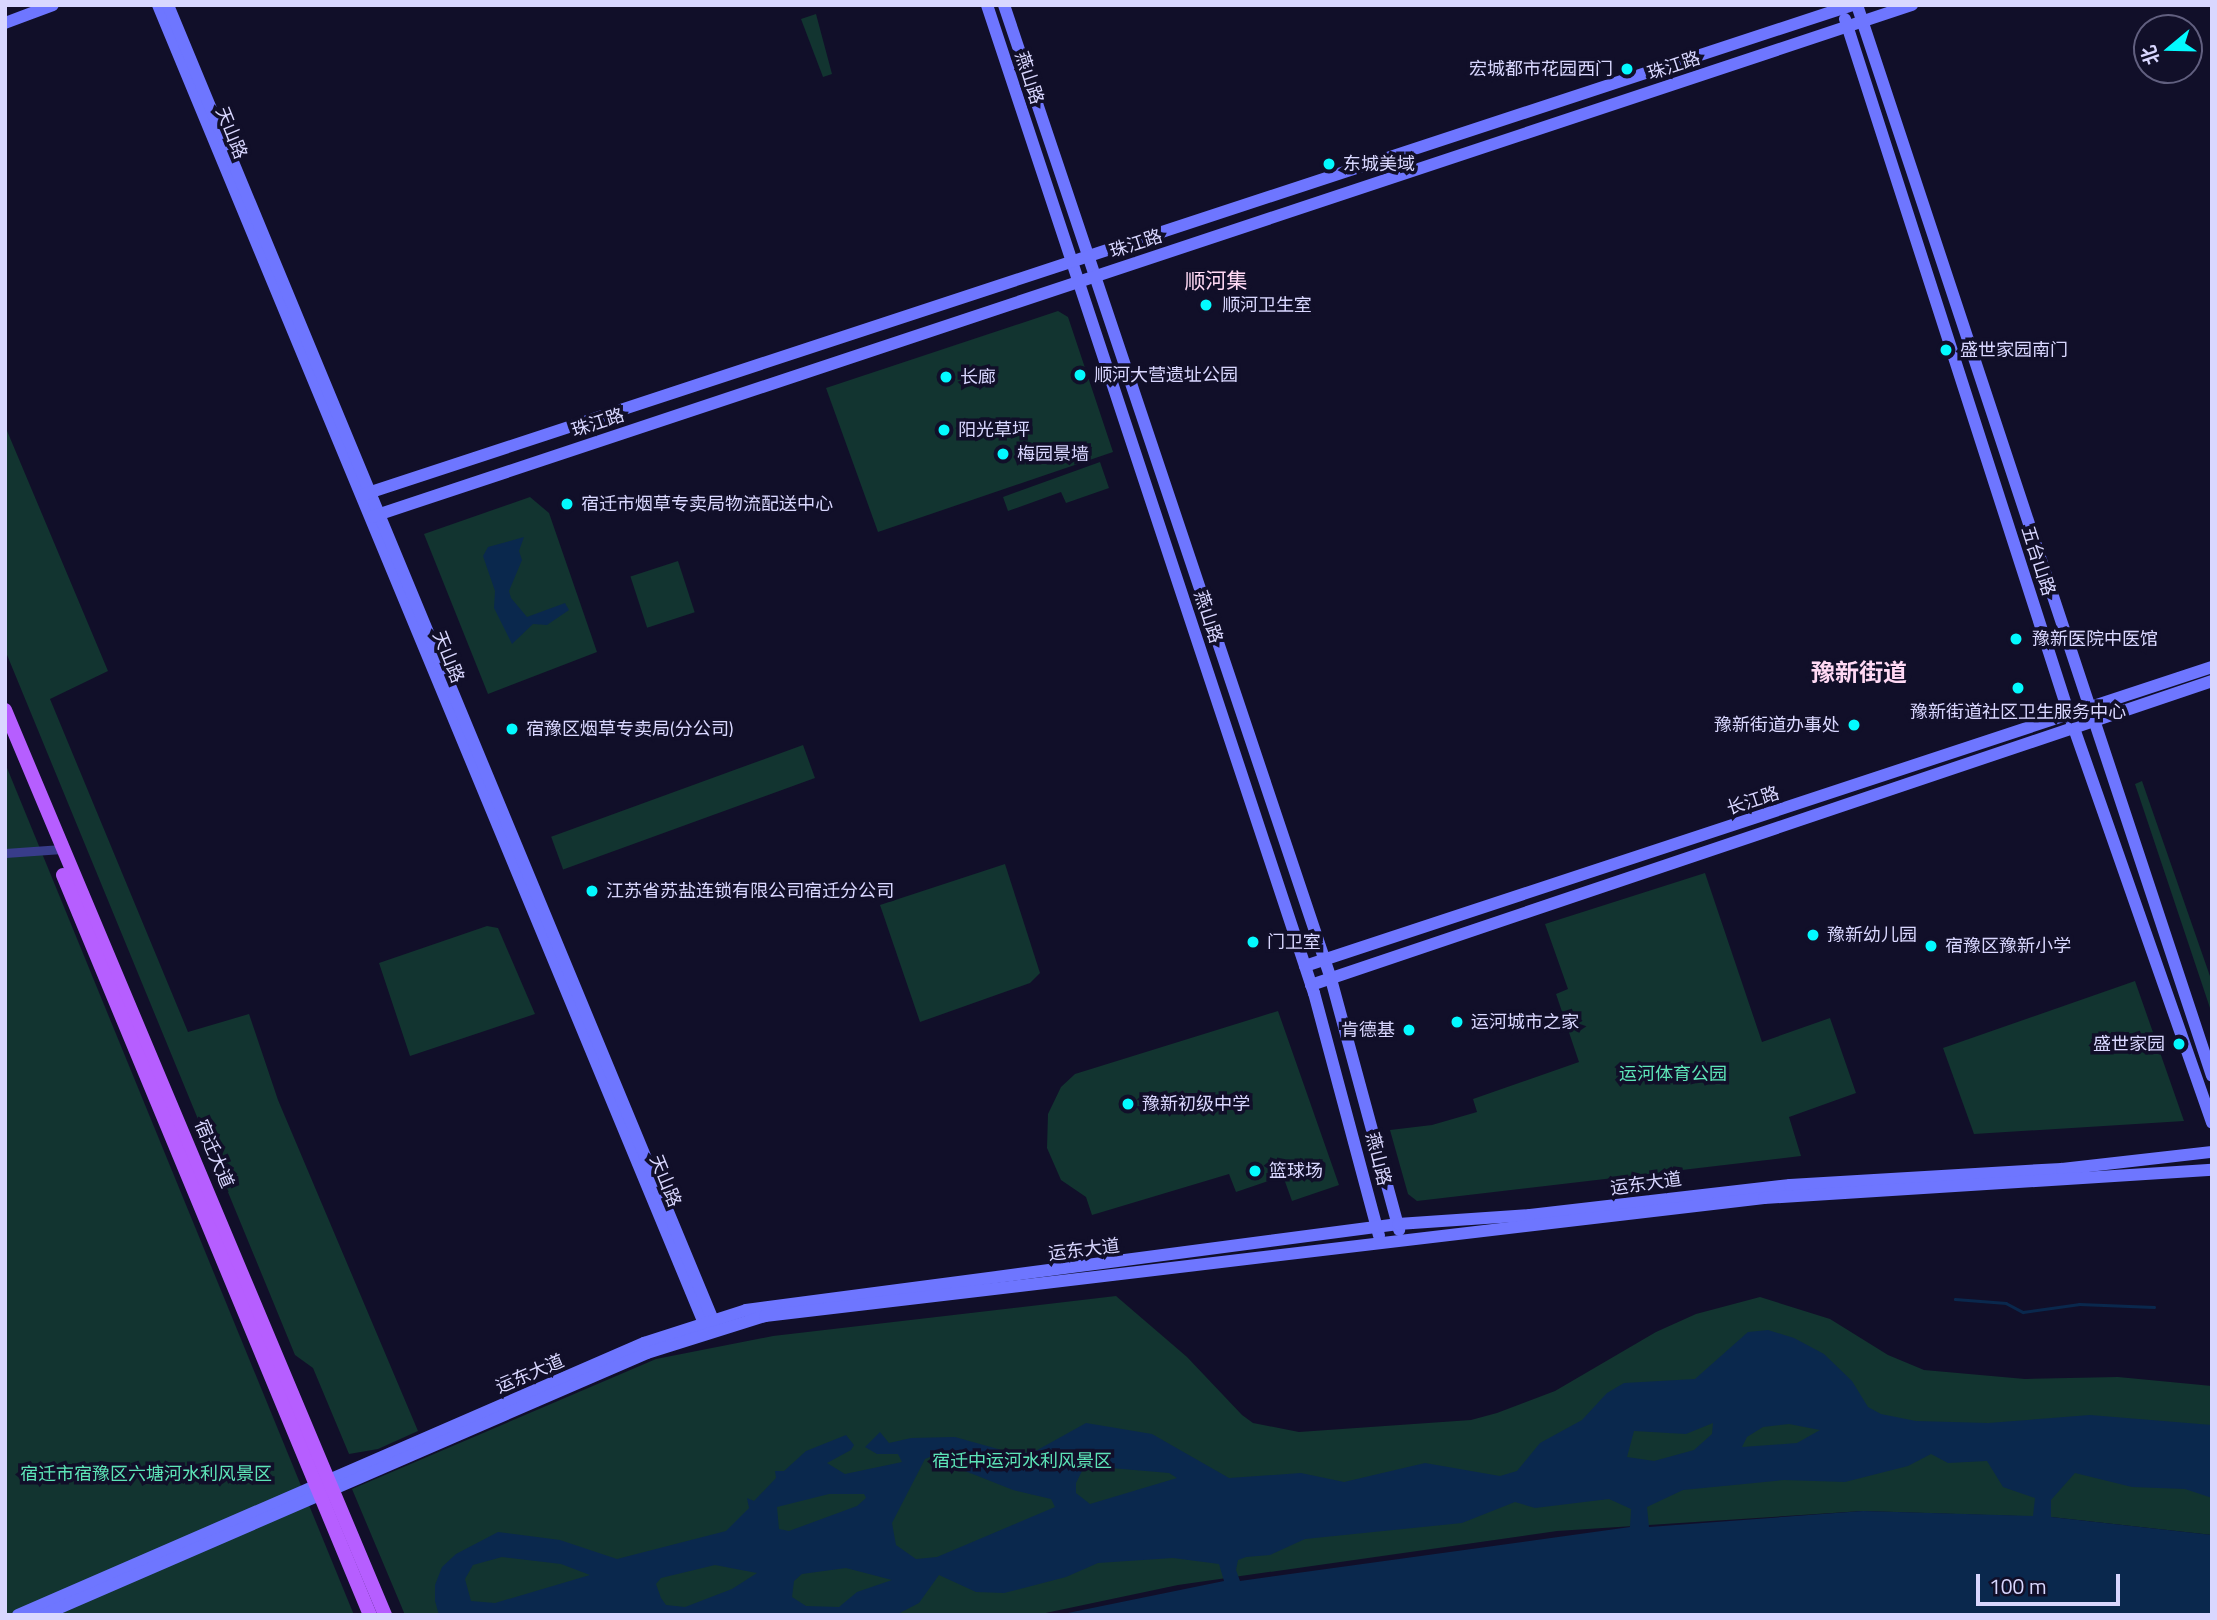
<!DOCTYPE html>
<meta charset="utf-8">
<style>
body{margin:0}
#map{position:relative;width:2217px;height:1620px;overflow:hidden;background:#110f29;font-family:"Titillium Web","Noto Sans SC",sans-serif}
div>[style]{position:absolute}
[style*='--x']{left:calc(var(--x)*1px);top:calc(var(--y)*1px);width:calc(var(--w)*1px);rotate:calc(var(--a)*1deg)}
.green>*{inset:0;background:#123430;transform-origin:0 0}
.water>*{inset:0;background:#0a284d}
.stream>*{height:2.5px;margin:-1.25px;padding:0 1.25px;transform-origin:1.25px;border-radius:1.25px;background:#0a284d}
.street>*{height:9px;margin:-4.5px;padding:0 4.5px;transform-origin:4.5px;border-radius:4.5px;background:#383c8a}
.secondary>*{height:12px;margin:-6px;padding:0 6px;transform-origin:6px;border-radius:6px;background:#6e76ff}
.primary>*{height:14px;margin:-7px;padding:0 7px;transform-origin:7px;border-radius:7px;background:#b65eff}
.dots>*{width:19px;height:19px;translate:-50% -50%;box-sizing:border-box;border:4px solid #110f29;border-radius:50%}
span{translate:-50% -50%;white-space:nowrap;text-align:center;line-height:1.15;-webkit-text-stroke:7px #110f29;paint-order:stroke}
.street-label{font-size:18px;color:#d9d7ff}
.poi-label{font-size:18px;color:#d9d7ff}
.right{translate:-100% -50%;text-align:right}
.left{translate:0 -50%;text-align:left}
.park-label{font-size:18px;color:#5de5b8}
.quarter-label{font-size:21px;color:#ffd9f4}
.district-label{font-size:24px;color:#ffd9f4;font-weight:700}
.frame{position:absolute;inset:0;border:7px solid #d9d7ff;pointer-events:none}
.north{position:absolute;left:2133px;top:14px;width:70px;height:70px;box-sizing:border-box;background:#110f29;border:2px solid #615f7f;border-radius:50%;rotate:251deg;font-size:19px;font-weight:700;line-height:28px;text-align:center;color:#d9d7ff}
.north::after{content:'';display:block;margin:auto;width:24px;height:32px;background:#03faff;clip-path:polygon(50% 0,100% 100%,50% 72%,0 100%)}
.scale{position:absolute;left:1976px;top:1574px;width:144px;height:32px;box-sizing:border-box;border:4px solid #d9d7ff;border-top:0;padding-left:9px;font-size:21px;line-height:24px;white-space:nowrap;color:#d9d7ff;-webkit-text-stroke:5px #110f29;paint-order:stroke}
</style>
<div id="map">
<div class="green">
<div style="clip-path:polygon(816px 14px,832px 74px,823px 77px,801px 19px)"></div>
<div style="clip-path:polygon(1058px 311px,1068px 317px,1113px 452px,878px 532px,826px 388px)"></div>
<div style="clip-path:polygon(5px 426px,108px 671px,50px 699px,188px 1032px,249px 1014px,278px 1100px,418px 1431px,378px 1449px,349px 1454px,313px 1368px,295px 1355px,5px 650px)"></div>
<div style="clip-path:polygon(1100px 462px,1109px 488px,1066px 503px,1061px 492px,1008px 511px,1003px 497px)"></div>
<div style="clip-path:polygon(530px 497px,549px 513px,597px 652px,488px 694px,424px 534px)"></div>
<div style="left:678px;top:561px;width:54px;height:50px;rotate:72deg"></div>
<div style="left:803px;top:745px;width:35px;height:268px;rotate:70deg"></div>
<div style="clip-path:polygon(5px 763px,354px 1615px,5px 1615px)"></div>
<div style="clip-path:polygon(2142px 781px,2212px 982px,2212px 1014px,2135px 784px)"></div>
<div style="clip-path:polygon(1005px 864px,1040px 973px,1030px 983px,920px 1022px,880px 905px)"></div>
<div style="clip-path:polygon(1705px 873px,1762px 1042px,1830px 1018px,1856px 1093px,1789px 1117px,1801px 1156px,1417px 1201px,1408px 1194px,1390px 1130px,1432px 1125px,1477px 1112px,1473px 1099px,1579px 1062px,1556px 994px,1568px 989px,1545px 924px)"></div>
<div style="clip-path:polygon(487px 926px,498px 928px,535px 1014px,410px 1056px,379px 963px)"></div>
<div style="clip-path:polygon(2135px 981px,2184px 1121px,1974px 1134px,1943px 1048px)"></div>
<div style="clip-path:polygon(1278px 1011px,1339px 1185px,1292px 1201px,1283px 1176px,1236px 1192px,1229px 1174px,1092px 1215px,1086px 1197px,1061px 1180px,1047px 1148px,1048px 1114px,1061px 1087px,1075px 1074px)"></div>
<div style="clip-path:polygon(1116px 1296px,1187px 1357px,1242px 1415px,1253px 1423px,1299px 1432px,1471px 1420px,1497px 1413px,1555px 1391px,1656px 1332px,1696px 1314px,1760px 1297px,1830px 1319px,1888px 1355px,1924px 1370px,2025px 1379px,2118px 1377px,2212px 1386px,2212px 1535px,2051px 1517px,1863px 1511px,1557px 1531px,1178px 1585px,1036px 1615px,405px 1615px,352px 1489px,656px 1359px,773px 1336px)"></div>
</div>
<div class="water">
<div style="clip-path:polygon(524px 537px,519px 551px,522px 560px,509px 591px,511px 598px,527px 617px,565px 603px,569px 610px,547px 625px,533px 624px,512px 644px,494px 608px,495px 591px,483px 556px,488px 547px)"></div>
<div style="clip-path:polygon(evenodd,1768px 1330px,1794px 1338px,1824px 1354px,1852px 1381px,1868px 1407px,1881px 1414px,1916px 1421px,1988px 1423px,2090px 1415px,2212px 1425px,2212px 1498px,2185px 1489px,2132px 1487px,2075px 1473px,2051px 1500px,2051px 1517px,2212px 1535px,2212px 1615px,1058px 1615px,1224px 1581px,1219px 1564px,1173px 1558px,1098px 1563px,1066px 1577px,1004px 1593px,976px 1592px,939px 1575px,919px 1603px,896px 1615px,439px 1615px,435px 1601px,435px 1585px,442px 1567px,456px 1554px,498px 1532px,560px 1540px,617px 1559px,726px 1531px,749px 1508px,747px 1498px,754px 1501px,776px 1478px,775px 1471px,784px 1471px,806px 1451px,846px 1435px,854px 1445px,851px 1450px,827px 1463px,845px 1474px,902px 1462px,898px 1454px,877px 1454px,865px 1447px,880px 1432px,889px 1443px,911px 1438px,955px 1437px,1005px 1451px,1032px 1453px,1086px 1423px,1152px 1434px,1229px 1478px,1301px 1473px,1344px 1482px,1425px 1463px,1500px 1476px,1517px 1471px,1540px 1443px,1582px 1420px,1607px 1393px,1624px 1383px,1695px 1379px,1748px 1332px,1768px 1330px,1713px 1423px,1712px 1434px,1694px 1450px,1654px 1461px,1627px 1457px,1634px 1431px,1686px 1434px,1713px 1423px,1768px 1330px,1789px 1424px,1820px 1430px,1797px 1443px,1742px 1447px,1747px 1437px,1763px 1427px,1789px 1424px,1768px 1330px,1931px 1454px,1948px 1463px,1987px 1461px,2003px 1487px,2035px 1498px,2033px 1516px,1863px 1511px,1649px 1527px,1647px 1507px,1683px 1490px,1784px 1480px,1845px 1482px,1908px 1466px,1931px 1454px,1768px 1330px,930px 1457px,1013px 1490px,1051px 1499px,1055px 1507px,937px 1557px,916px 1559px,896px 1545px,892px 1523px,925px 1459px,930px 1457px,1768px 1330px,1101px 1462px,1111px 1468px,1169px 1473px,1177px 1478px,1090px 1504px,1076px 1493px,1076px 1483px,1082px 1471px,1105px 1467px,1101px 1462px,1768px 1330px,829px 1494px,864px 1494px,866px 1498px,857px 1506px,789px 1531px,779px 1529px,777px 1507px,829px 1494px,1768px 1330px,1609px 1499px,1631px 1509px,1630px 1527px,1240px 1581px,1236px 1570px,1238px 1560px,1246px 1557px,1270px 1555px,1305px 1539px,1462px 1523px,1515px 1502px,1535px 1508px,1609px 1499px,1768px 1330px,502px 1557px,561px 1564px,590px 1575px,495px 1603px,471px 1601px,465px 1579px,473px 1565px,502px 1557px,1768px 1330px,715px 1565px,757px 1573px,732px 1589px,685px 1607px,666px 1605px,661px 1598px,656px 1584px,661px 1578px,715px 1565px,1768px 1330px,846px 1568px,892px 1580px,857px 1592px,839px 1607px,806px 1606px,792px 1597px,794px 1581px,802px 1574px,846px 1568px)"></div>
</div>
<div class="stream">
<div style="--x:1955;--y:1299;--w:51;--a:4.5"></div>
<div style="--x:2006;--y:1303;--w:19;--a:28"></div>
<div style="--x:2023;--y:1312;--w:57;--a:-8.1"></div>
<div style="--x:2079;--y:1304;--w:75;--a:2.3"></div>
</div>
<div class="street">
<div style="--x:5;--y:853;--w:57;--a:-4"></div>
</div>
<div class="secondary">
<div style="--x:158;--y:5;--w:1427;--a:67.5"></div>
<div style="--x:168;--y:5;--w:1423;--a:67.49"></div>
<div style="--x:987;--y:5;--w:1041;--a:71.69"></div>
<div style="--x:1314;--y:993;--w:251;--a:75"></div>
<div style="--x:1004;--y:5;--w:1027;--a:71.44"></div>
<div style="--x:1331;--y:979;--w:260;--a:74.8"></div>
<div style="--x:1857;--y:5;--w:1128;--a:71.66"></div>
<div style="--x:1845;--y:19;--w:730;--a:72.14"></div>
<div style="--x:2069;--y:714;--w:433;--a:70.7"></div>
<div style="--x:5;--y:23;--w:51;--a:-20.6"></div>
<div style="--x:362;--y:495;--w:1569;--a:-18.2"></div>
<div style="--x:371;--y:517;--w:1624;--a:-18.38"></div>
<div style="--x:1305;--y:966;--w:955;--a:-18.25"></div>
<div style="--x:1311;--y:985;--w:951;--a:-18.64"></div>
<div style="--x:18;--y:1615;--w:683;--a:-23.49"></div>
<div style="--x:644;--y:1343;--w:107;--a:-17.9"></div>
<div style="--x:746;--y:1310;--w:658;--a:-7.51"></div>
<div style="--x:1398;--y:1224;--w:132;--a:-3.9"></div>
<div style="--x:1530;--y:1215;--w:262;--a:-6.6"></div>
<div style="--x:1790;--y:1185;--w:272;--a:-3.4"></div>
<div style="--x:2062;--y:1169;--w:151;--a:-6.5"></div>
<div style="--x:43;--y:1615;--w:658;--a:-23.45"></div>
<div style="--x:647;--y:1353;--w:124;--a:-17.4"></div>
<div style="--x:765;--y:1316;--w:1006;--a:-6.74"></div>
<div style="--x:1764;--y:1198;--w:449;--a:-3.6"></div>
</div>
<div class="primary">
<div style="--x:5;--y:710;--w:982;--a:67.22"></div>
<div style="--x:63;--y:875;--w:801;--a:67.47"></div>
</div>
<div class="dots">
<div style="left:1627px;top:69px;background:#03faff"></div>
<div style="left:1329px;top:164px;background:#03faff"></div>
<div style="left:1206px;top:305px;background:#03faff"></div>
<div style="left:1946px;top:350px;background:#03faff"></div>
<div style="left:1080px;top:375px;background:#03faff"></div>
<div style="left:946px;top:377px;background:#03faff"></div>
<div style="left:944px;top:430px;background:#03faff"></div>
<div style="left:1003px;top:454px;background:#03faff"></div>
<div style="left:567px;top:504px;background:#03faff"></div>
<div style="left:2016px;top:639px;background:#03faff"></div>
<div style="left:2018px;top:688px;background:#03faff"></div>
<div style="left:1854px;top:725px;background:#03faff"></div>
<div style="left:512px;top:729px;background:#03faff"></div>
<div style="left:592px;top:891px;background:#03faff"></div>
<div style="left:1813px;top:935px;background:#03faff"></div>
<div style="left:1253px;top:942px;background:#03faff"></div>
<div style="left:1931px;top:946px;background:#03faff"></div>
<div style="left:1457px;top:1022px;background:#03faff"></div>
<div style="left:1409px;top:1030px;background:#03faff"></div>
<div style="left:2179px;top:1044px;background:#03faff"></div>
<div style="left:1128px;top:1104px;background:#03faff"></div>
<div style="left:1255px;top:1171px;background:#03faff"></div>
</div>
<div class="street-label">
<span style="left:1674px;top:66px;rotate:-18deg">珠江路</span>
<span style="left:1029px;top:78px;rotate:72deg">燕山路</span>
<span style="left:231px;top:133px;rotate:68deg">天山路</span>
<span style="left:1136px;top:244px;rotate:-18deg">珠江路</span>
<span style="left:598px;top:423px;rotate:-18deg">珠江路</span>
<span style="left:2038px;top:561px;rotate:72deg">五台山路</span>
<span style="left:1208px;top:617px;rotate:72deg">燕山路</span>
<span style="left:448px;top:657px;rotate:68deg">天山路</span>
<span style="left:1753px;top:801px;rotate:-18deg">长江路</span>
<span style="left:214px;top:1154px;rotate:67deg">宿迁大道</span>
<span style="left:1378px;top:1159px;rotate:76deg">燕山路</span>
<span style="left:665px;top:1181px;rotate:68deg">天山路</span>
<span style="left:1646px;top:1184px;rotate:-8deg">运东大道</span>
<span style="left:1084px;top:1250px;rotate:-7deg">运东大道</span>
<span style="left:530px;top:1374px;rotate:-23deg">运东大道</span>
</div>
<div class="poi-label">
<span class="right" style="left:1613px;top:69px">宏城都市花园西门</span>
<span class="left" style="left:1343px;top:164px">东城美域</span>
<span class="left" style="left:1222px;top:305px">顺河卫生室</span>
<span class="left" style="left:1960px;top:350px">盛世家园南门</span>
<span class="left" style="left:1094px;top:375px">顺河大营遗址公园</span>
<span class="left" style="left:960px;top:377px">长廊</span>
<span class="left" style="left:958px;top:430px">阳光草坪</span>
<span class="left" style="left:1017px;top:454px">梅园景墙</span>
<span class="left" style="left:581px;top:504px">宿迁市烟草专卖局物流配送中心</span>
<span class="left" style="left:2032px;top:639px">豫新医院中医馆</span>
<span style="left:2018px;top:712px">豫新街道社区卫生服务中心</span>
<span class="right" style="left:1840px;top:725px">豫新街道办事处</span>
<span class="left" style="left:526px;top:729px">宿豫区烟草专卖局(分公司)</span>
<span class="left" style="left:606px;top:891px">江苏省苏盐连锁有限公司宿迁分公司</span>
<span class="left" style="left:1827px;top:935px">豫新幼儿园</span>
<span class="left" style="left:1267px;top:942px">门卫室</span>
<span class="left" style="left:1945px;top:946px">宿豫区豫新小学</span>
<span class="left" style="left:1471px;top:1022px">运河城市之家</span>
<span class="right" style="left:1395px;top:1030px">肯德基</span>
<span class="right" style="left:2165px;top:1044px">盛世家园</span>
<span class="left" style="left:1142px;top:1104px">豫新初级中学</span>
<span class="left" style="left:1269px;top:1171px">篮球场</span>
</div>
<div class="park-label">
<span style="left:1673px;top:1074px">运河体育公园</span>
<span style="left:1022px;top:1461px">宿迁中运河水利风景区</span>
<span style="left:146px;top:1474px">宿迁市宿豫区六塘河水利风景区</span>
</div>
<div class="quarter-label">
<span style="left:1216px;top:280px">顺河集</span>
</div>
<div class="district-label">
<span style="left:1859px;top:673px">豫新街道</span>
</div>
<div class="frame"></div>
<div class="north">北</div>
<div class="scale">100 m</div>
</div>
